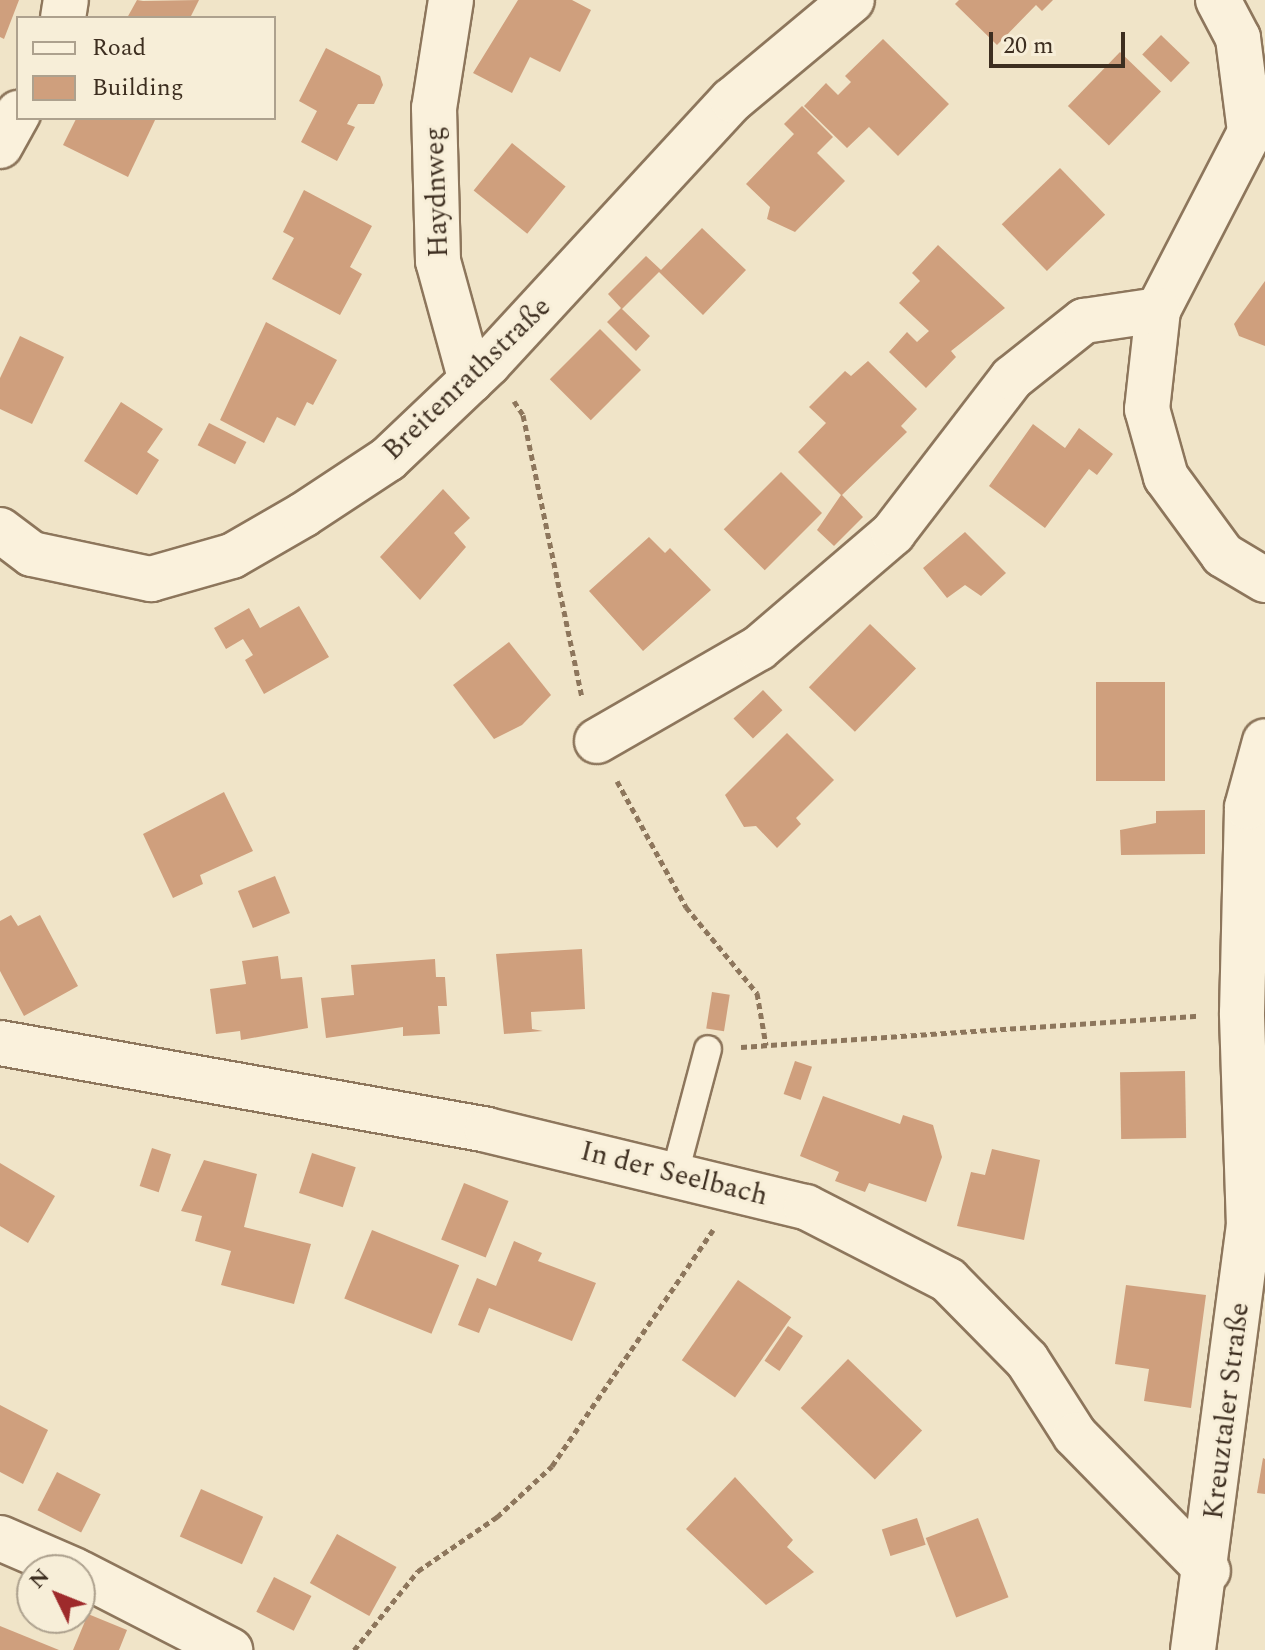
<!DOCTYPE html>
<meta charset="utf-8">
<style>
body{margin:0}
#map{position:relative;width:1265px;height:1650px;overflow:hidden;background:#f0e4c8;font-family:Spectral,serif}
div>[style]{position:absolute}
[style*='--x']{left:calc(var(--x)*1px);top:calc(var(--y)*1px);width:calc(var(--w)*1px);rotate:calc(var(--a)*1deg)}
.building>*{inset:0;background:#cf9f7d;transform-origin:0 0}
.path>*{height:5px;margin-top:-2.5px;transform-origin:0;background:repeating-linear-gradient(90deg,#8d765c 0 6px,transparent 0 10px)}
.roads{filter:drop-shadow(2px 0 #8d765c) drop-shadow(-2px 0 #8d765c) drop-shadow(0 2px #8d765c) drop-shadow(0 -2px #8d765c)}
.service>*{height:26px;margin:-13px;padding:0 13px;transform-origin:13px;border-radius:13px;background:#faf1dc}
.minor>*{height:44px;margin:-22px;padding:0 22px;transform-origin:22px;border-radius:22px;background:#faf1dc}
span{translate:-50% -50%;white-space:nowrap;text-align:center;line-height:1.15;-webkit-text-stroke:6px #f7eed8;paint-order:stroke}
.street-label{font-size:28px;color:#3d2e20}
.legend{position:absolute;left:16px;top:16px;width:260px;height:104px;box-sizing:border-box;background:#f7eed8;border:2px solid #ada18e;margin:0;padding:10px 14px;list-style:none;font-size:24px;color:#3d2e20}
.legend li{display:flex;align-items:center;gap:16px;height:40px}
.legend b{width:40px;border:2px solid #ada18e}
.north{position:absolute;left:16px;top:1554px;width:80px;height:80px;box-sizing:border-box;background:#f7eed8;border:2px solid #ada18e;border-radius:50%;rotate:313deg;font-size:22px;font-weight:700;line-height:32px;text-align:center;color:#3d2e20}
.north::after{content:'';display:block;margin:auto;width:28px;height:36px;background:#9e2a2b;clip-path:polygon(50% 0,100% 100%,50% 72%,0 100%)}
.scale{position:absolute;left:989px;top:32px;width:136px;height:36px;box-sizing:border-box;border:4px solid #3d2e20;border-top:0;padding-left:10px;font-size:24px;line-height:28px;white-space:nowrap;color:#3d2e20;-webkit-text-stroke:6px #f7eed8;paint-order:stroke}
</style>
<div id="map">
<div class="building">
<div style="clip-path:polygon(0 0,19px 0,4px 39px,0 37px)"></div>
<div style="clip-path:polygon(137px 0,143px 1px,199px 0,190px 18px,127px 18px)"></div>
<div style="clip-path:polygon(518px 0,572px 0,591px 10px,560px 72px,530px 57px,512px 93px,473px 73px)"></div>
<div style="clip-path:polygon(959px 0,1053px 0,1042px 11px,1036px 5px,997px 45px,955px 4px)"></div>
<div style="left:1161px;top:35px;width:40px;height:27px;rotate:44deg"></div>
<div style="clip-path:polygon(883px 39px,949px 104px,898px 156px,869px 127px,847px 148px,804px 106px,826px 83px,838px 95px,851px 82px,845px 76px)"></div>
<div style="clip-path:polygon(326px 48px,380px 76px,383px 85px,374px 104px,358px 104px,347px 124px,355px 127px,337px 161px,301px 142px,317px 111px,299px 101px)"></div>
<div style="left:1120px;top:52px;width:57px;height:75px;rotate:44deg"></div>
<div style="clip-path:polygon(802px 106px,833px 137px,817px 153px,845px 181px,795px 232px,767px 219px,770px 207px,746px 184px,794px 134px,784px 124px)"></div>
<div style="clip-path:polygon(156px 118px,128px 177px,63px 145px,76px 119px)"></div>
<div style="left:512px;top:143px;width:69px;height:61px;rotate:39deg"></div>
<div style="left:1060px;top:168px;width:65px;height:81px;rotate:46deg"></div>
<div style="clip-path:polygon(304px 190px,372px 226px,350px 267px,362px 274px,340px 315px,272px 279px,294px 238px,283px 232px)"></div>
<div style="clip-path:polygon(702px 228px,746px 270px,703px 315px,659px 272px,622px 309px,650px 336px,636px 351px,607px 322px,621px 308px,608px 294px,646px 256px,661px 270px)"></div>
<div style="clip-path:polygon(938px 245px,1005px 308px,951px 351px,956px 357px,926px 388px,889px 352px,907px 332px,917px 342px,929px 331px,899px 303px,920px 281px,912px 273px)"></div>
<div style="clip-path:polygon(1265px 281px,1265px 346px,1239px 336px,1234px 324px)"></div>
<div style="clip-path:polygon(266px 322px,337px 360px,313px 405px,307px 402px,295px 426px,277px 417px,264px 443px,220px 420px)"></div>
<div style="left:600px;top:329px;width:58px;height:71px;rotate:45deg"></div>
<div style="clip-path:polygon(20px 336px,64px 357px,32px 424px,0 409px,0 378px)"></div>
<div style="clip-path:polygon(868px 361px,917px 409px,901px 426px,907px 432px,842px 495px,863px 517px,834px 546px,817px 530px,841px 495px,798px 452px,826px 423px,809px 407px,845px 371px,851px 376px)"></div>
<div style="clip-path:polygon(121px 402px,163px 429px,147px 452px,159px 460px,137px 495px,84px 461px)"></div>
<div style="left:209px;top:423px;width:42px;height:25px;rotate:27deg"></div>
<div style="clip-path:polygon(1033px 424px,1065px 448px,1079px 428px,1113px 454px,1097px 475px,1089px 469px,1045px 528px,989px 486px)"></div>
<div style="left:781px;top:472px;width:58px;height:81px;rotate:45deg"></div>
<div style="clip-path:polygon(443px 489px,470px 518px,454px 533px,466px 547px,420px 600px,380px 557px)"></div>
<div style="clip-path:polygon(965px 532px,1006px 573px,981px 596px,965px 585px,947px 598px,923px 568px)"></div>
<div style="clip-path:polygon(649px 537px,665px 553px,670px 548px,711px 590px,643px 651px,589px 591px)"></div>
<div style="clip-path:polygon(299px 606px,329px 657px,264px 694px,245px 660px,253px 655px,243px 639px,226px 649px,214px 628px,249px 608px,260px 628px)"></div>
<div style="left:870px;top:624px;width:64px;height:88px;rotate:44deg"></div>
<div style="clip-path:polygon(509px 642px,551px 695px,522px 725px,494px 739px,453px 685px)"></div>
<div style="left:1096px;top:682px;width:69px;height:99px"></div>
<div style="left:763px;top:690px;width:28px;height:41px;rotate:46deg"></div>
<div style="clip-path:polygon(787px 733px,834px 780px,796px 818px,801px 824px,777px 848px,756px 826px,744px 827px,725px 795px)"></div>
<div style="clip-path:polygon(224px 792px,253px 851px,200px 875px,203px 884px,173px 898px,143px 834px)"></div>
<div style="clip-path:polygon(1205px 810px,1205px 854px,1121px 855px,1120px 830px,1156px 823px,1156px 811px)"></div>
<div style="left:275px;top:876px;width:40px;height:40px;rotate:68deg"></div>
<div style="clip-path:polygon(11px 915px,18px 926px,40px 915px,78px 986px,24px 1016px,0 971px,0 921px)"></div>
<div style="clip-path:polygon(582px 949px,585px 1009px,531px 1012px,532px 1029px,543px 1031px,504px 1034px,496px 954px)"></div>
<div style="clip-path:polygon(278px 956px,281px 979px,302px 977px,308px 1028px,241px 1040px,240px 1031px,216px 1034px,210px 989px,246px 984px,242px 961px)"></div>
<div style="clip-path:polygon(435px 959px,436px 977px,445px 977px,447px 1006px,438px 1006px,440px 1034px,403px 1036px,403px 1027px,326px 1038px,321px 998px,354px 995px,351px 965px)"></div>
<div style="left:712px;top:992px;width:18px;height:37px;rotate:9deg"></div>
<div style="left:795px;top:1061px;width:18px;height:35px;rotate:19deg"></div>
<div style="left:1185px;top:1071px;width:67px;height:65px;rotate:89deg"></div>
<div style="clip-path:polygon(823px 1096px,900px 1124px,903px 1115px,933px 1125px,942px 1157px,926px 1202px,869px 1183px,865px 1192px,835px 1181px,839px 1172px,800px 1156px)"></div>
<div style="left:152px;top:1148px;width:20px;height:40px;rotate:18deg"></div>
<div style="clip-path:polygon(992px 1149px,1040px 1160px,1024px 1240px,957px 1226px,971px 1172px,985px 1175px)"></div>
<div style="left:312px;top:1153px;width:46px;height:42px;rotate:18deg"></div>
<div style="clip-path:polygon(204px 1160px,257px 1174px,244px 1227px,311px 1244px,294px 1304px,221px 1285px,231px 1251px,195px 1241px,202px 1216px,181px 1211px)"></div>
<div style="clip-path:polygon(0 1163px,55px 1196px,28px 1243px,0 1226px)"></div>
<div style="left:464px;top:1183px;width:48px;height:61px;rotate:22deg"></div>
<div style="left:372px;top:1230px;width:94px;height:74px;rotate:22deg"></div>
<div style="clip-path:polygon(514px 1241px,542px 1253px,538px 1261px,596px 1283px,572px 1341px,489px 1308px,479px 1333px,458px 1325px,477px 1278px,496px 1286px)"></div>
<div style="left:738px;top:1280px;width:65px;height:98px;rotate:35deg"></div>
<div style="clip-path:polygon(1126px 1285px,1206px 1295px,1191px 1408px,1144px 1401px,1149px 1369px,1115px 1364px)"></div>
<div style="left:788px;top:1326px;width:18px;height:42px;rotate:34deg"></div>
<div style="left:848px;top:1359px;width:103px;height:68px;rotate:44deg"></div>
<div style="clip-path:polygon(0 1405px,48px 1430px,23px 1484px,0 1472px)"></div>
<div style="clip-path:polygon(1263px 1458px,1265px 1459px,1265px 1494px,1257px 1493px)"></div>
<div style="left:57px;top:1472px;width:49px;height:43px;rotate:27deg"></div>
<div style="clip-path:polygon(735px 1477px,793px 1540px,787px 1547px,814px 1572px,766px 1605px,686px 1529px)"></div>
<div style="left:201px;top:1489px;width:68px;height:52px;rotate:24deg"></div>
<div style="left:917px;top:1518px;width:28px;height:37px;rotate:72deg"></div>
<div style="left:978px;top:1518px;width:85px;height:56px;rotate:69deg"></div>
<div style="left:337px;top:1534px;width:68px;height:56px;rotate:29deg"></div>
<div style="left:274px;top:1577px;width:42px;height:39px;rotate:27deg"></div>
<div style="clip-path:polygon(88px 1614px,127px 1630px,119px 1650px,73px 1650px)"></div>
<div style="clip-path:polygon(0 1626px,59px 1650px,0 1650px)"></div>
</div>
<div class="path">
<div style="--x:514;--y:401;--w:17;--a:57"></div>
<div style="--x:523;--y:415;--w:289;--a:78.2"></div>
<div style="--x:617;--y:781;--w:144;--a:61.3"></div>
<div style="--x:686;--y:907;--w:112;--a:50.5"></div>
<div style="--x:757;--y:993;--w:53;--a:80.2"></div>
<div style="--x:741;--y:1047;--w:458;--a:-3.9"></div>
<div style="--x:354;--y:1650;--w:102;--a:-51"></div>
<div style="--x:418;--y:1571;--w:96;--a:-34.4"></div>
<div style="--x:497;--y:1517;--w:75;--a:-42.8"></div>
<div style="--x:552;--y:1466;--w:286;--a:-55.7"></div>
</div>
<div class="roads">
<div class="service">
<div style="--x:675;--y:1173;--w:128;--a:-75.1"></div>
</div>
<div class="minor">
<div style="--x:451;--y:0;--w:109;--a:98.9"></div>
<div style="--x:434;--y:108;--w:153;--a:88.5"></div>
<div style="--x:438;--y:261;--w:124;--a:74.6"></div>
<div style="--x:1218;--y:0;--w:43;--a:62.2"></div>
<div style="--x:1238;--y:38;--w:95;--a:82.7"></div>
<div style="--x:1250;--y:132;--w:200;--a:117.3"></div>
<div style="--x:1158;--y:310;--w:100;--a:96.3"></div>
<div style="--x:1147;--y:409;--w:71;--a:74.4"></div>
<div style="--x:1166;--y:477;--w:97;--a:53.8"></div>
<div style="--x:1223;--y:555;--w:49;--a:30.8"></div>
<div style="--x:63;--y:18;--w:18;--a:-81"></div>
<div style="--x:0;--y:146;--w:38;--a:-61"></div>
<div style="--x:0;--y:530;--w:40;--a:37"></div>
<div style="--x:32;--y:554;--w:122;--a:11.9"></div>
<div style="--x:151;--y:579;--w:84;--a:-15.9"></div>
<div style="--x:232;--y:556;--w:82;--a:-30"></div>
<div style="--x:303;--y:515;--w:102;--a:-33.4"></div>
<div style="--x:388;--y:459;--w:139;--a:-43.5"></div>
<div style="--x:489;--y:363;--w:358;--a:-47.3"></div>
<div style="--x:732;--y:100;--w:156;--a:-39.8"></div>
<div style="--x:597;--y:741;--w:187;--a:-29.9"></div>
<div style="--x:759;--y:648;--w:177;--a:-40.6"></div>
<div style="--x:893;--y:533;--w:195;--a:-52.5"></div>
<div style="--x:1012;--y:378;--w:92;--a:-38.4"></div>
<div style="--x:1084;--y:321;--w:75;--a:-8.5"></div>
<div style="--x:0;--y:1043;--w:495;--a:10.1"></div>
<div style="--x:487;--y:1130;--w:328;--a:13.6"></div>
<div style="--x:806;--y:1207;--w:160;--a:27.2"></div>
<div style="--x:948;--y:1280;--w:112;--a:45.4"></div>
<div style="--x:1027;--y:1360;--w:89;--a:57.4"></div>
<div style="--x:1075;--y:1435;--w:190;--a:45.6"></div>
<div style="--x:0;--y:1538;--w:81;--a:23.4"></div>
<div style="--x:80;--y:1573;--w:169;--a:27.2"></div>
<div style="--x:1193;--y:1650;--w:427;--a:-82.5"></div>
<div style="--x:1249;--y:1227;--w:214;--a:-91.9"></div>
<div style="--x:1242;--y:1013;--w:206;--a:-88.6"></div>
<div style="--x:1247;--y:807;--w:68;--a:-74.7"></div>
</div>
</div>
<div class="street-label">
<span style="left:437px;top:192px;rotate:-92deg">Haydnweg</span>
<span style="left:467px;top:379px;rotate:-44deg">Breitenrathstraße</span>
<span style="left:674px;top:1174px;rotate:14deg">In der Seelbach</span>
<span style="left:1227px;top:1411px;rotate:-83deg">Kreuztaler Straße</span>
</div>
<ul class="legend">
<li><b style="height:10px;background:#faf1dc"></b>Road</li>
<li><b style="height:22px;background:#cf9f7d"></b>Building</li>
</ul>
<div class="north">N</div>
<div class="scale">20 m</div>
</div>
